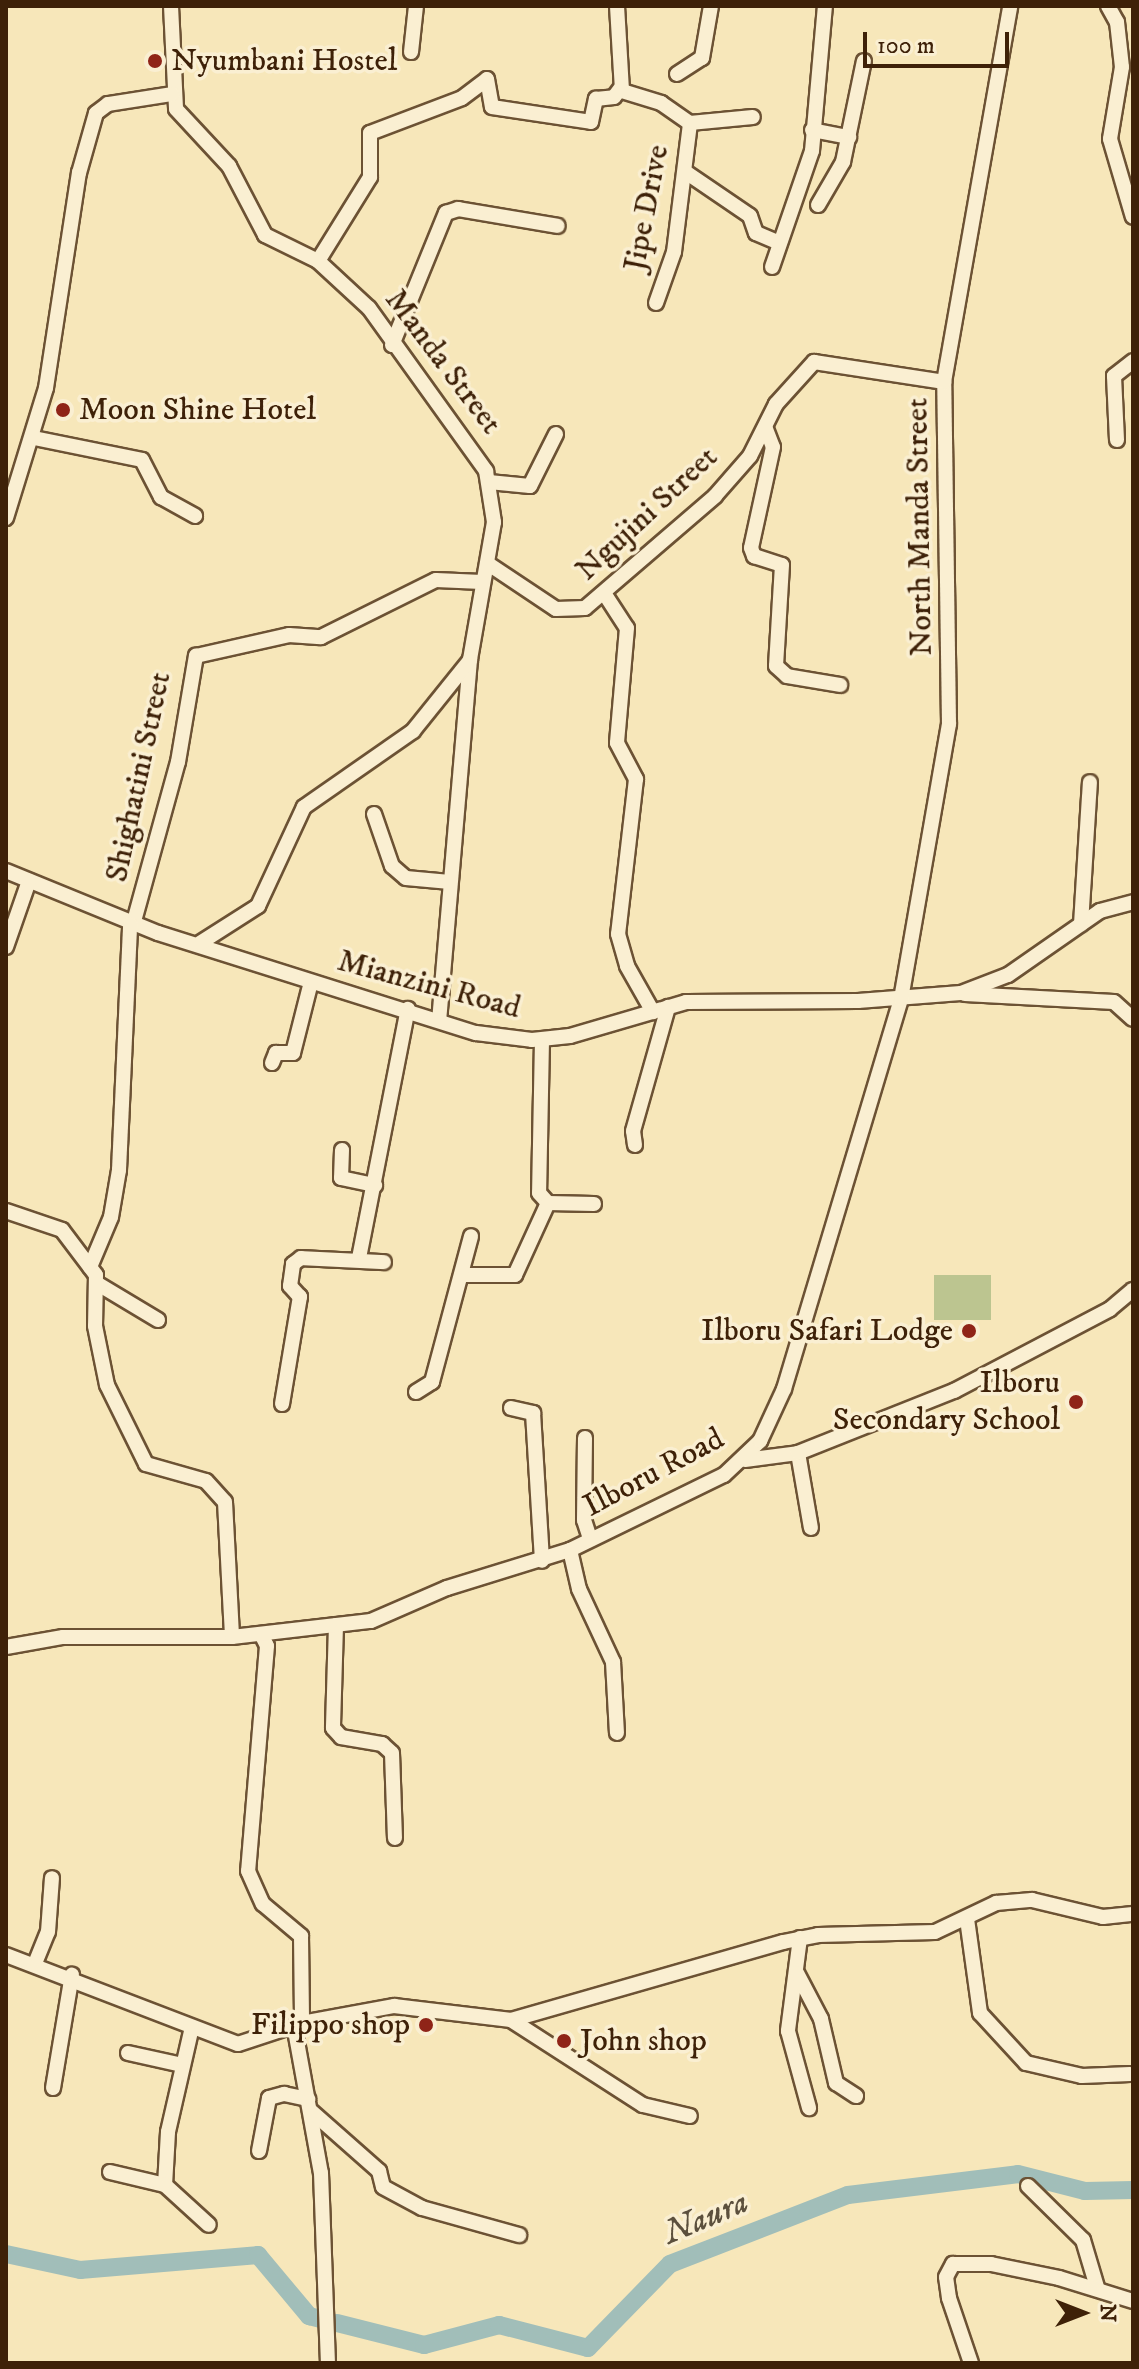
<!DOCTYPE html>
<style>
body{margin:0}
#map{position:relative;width:1139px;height:2369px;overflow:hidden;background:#f7e7ba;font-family:"IM FELL DW Pica",serif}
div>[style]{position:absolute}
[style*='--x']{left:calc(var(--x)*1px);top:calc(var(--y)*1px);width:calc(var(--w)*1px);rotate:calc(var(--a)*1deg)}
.green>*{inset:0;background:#bcc590;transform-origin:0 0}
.river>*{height:18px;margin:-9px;padding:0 9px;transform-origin:9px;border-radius:9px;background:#a1beb9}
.roads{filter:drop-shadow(2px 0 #6c5234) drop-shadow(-2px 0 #6c5234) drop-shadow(0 2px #6c5234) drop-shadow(0 -2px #6c5234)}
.minor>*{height:14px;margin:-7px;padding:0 7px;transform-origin:7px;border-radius:7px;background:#faefd2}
.dots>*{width:22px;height:22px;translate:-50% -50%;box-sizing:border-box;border:4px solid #faefd2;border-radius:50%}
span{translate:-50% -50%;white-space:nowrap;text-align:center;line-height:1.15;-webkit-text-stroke:7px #faefd2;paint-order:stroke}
.poi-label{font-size:32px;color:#3e2108}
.left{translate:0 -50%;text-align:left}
.right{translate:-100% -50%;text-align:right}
.street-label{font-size:32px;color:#3e2108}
.water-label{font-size:34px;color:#5c503d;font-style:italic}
.frame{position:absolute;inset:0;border:8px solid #3e2108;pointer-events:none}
.north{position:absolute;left:1043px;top:2273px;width:80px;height:80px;-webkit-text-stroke:6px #faefd2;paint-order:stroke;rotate:90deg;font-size:22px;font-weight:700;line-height:32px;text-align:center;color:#3e2108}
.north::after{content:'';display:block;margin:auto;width:28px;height:36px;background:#3e2108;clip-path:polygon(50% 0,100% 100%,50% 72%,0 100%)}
.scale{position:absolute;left:863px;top:32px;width:146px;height:36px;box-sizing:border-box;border:4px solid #3e2108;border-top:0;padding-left:10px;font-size:24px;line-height:28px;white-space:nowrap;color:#3e2108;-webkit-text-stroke:6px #faefd2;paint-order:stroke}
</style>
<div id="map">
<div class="green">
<div style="left:934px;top:1275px;width:57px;height:45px"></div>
</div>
<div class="river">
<div style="--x:6;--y:2254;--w:76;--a:12.2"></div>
<div style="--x:80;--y:2270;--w:179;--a:-4.8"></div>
<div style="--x:258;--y:2255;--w:80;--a:50.1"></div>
<div style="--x:309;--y:2316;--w:12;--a:14"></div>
<div style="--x:337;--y:2323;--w:90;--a:14.2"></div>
<div style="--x:424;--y:2345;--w:78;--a:-14.9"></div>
<div style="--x:499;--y:2325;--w:92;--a:14.5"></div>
<div style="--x:588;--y:2348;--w:117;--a:-45.7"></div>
<div style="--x:670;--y:2264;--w:191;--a:-21.2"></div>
<div style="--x:848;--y:2195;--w:171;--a:-7"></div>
<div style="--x:1018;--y:2174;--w:69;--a:14.2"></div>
<div style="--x:1085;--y:2191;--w:48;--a:-1.2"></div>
</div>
<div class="roads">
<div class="minor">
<div style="--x:171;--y:6;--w:103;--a:87.2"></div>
<div style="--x:176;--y:109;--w:78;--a:47.1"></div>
<div style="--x:229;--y:166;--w:78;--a:62.4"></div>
<div style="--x:265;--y:235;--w:59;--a:26.1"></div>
<div style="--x:318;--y:261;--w:69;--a:42.7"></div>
<div style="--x:369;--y:308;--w:201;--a:54.3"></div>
<div style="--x:486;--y:471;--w:52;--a:81.1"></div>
<div style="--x:494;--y:522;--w:140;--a:99.9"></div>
<div style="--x:470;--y:660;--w:360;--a:94.9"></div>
<div style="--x:617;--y:6;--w:85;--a:86.6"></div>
<div style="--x:622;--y:91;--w:41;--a:17.1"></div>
<div style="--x:661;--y:103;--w:35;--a:35"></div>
<div style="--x:690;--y:123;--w:63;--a:-5.4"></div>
<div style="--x:1108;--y:6;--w:18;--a:61"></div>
<div style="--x:1117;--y:22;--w:45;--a:83.7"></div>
<div style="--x:1122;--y:67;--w:73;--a:99.5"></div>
<div style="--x:1110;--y:139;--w:81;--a:73.6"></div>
<div style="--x:411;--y:52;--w:46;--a:-83.8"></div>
<div style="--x:677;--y:74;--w:30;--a:-33"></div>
<div style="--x:702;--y:58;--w:53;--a:-80.2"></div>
<div style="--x:812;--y:130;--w:38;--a:11"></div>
<div style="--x:687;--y:173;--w:76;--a:34.3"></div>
<div style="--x:750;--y:216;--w:18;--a:71"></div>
<div style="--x:756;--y:233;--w:25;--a:23"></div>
<div style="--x:818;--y:205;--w:50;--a:-59.8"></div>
<div style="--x:843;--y:162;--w:103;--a:-78.3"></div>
<div style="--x:318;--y:261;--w:99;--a:-58.2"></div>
<div style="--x:370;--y:177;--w:44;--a:-90"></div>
<div style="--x:370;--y:133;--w:98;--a:-20.8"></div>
<div style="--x:462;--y:98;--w:31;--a:-37"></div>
<div style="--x:487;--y:79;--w:28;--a:80"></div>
<div style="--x:492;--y:107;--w:100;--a:8.6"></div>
<div style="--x:591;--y:122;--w:24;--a:-78"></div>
<div style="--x:596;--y:99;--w:18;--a:-6"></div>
<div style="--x:614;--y:97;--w:10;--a:-53"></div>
<div style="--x:772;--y:267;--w:123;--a:-71"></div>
<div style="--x:812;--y:151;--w:146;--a:-84.9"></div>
<div style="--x:656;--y:303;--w:54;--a:-70.6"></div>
<div style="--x:674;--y:252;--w:130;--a:-82.9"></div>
<div style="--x:392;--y:345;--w:143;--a:-67.8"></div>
<div style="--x:446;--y:213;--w:13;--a:-18"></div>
<div style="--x:458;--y:209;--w:101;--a:9.6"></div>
<div style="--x:766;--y:429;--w:19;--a:69"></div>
<div style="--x:773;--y:447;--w:103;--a:102.3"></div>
<div style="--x:751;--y:548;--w:9;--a:69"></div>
<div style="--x:754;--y:556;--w:29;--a:18"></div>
<div style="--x:782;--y:565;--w:101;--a:93.4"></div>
<div style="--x:776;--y:666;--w:15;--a:42"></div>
<div style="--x:787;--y:676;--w:54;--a:9.6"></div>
<div style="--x:34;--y:438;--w:110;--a:11.5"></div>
<div style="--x:142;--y:460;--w:42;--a:62.8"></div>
<div style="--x:161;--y:497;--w:39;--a:29"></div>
<div style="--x:1117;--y:440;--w:64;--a:-92.7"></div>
<div style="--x:1114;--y:376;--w:24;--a:-38"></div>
<div style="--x:489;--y:482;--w:41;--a:5.6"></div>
<div style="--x:530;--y:486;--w:58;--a:-63.4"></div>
<div style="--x:6;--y:518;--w:136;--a:-72.9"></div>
<div style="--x:46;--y:388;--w:218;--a:-81.3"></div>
<div style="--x:79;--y:173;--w:62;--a:-74.2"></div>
<div style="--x:96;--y:113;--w:15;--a:-37"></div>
<div style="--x:108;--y:104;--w:65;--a:-8.9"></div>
<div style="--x:490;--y:565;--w:79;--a:33.7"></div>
<div style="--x:556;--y:609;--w:29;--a:-2"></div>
<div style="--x:585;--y:608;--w:172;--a:-40.7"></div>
<div style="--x:715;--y:496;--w:53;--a:-48.8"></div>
<div style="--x:750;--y:456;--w:58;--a:-63.4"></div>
<div style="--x:776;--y:404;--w:57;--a:-47.9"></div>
<div style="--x:814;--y:362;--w:132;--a:8.7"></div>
<div style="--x:606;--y:596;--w:38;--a:57"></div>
<div style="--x:627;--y:628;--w:115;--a:95"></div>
<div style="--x:617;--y:743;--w:41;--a:62.2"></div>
<div style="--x:636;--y:779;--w:156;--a:96.6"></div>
<div style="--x:618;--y:934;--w:33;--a:74"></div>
<div style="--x:627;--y:966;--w:53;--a:60.5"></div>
<div style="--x:374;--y:814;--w:55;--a:70.9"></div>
<div style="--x:392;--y:866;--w:18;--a:41"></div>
<div style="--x:406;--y:878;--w:44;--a:5.2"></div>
<div style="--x:6;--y:871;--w:164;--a:22.2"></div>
<div style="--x:158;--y:933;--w:333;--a:17.5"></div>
<div style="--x:476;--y:1033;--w:56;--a:7.1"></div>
<div style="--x:532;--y:1040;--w:38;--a:-6"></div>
<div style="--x:570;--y:1036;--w:121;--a:-16.3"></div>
<div style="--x:686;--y:1002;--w:172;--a:-0.3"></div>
<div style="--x:858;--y:1001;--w:103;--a:-4.4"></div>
<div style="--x:961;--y:993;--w:50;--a:-21"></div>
<div style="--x:1008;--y:975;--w:112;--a:-34.8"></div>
<div style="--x:1100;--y:911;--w:34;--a:-15"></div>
<div style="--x:1081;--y:924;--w:142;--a:-86.4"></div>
<div style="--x:133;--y:925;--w:169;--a:-74.6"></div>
<div style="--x:178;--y:762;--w:108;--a:-80.4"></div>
<div style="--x:196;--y:656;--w:95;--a:-12.7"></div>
<div style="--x:289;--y:635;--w:32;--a:4"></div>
<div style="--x:321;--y:637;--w:128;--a:-26.4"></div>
<div style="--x:436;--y:580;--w:46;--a:2.5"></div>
<div style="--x:200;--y:943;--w:69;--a:-32.5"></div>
<div style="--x:258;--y:906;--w:109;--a:-65.1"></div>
<div style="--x:304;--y:807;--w:133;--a:-34.9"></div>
<div style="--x:413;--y:731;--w:91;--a:-51.2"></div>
<div style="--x:6;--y:947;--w:70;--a:-70.8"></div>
<div style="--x:965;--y:994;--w:149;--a:3.1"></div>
<div style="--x:1114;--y:1002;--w:25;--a:42"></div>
<div style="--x:542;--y:1040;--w:153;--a:91.1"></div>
<div style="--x:539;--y:1193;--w:13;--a:48"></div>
<div style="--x:548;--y:1203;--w:46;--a:1.2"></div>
<div style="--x:272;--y:1063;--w:11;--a:-68"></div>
<div style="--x:276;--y:1053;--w:17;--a:0"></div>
<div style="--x:293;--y:1053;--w:73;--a:-75.8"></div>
<div style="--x:635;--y:1145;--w:14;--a:-98"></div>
<div style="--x:633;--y:1131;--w:129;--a:-74.2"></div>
<div style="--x:342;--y:1150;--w:28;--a:92"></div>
<div style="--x:341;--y:1178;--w:35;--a:12"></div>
<div style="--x:6;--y:1211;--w:59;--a:18.7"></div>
<div style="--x:62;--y:1230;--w:56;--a:52.9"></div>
<div style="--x:96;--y:1275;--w:51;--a:91.1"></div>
<div style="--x:95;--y:1326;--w:60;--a:78.5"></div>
<div style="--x:107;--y:1385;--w:88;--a:63.7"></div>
<div style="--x:146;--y:1464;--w:62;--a:15.8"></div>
<div style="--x:206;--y:1481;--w:28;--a:48"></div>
<div style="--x:225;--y:1502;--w:135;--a:87"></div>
<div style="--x:359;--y:1258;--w:254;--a:-78.9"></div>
<div style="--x:90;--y:1267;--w:54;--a:-67.2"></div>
<div style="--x:111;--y:1217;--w:48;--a:-80.3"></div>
<div style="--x:119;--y:1170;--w:246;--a:-87.4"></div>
<div style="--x:463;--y:1275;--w:52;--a:0"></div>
<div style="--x:515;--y:1275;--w:79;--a:-65.4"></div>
<div style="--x:98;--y:1284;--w:70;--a:31"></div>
<div style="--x:416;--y:1392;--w:19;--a:-32"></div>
<div style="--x:432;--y:1382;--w:151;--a:-75"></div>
<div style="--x:282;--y:1404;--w:109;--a:-80.5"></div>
<div style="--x:300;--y:1297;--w:15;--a:-132"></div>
<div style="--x:290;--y:1286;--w:22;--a:-82"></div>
<div style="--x:293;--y:1264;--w:10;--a:-37"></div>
<div style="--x:301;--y:1258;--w:83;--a:2.8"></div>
<div style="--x:511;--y:1408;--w:23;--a:13"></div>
<div style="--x:533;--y:1413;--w:148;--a:86.5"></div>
<div style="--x:585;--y:1438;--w:82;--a:90.7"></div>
<div style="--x:584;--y:1520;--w:20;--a:72"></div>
<div style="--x:798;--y:1453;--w:76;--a:80.2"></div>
<div style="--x:745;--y:1460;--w:53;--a:-7.5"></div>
<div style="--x:798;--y:1453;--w:168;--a:-21.7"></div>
<div style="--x:954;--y:1391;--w:176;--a:-27.7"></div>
<div style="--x:1110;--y:1309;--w:30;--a:-40"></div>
<div style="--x:570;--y:1550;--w:40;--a:77"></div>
<div style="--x:579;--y:1589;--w:81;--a:65"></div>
<div style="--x:613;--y:1662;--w:71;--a:86.8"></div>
<div style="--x:336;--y:1625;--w:103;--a:91.7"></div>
<div style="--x:333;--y:1728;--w:12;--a:48"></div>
<div style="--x:341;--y:1737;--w:42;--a:9.7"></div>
<div style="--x:382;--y:1744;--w:13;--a:42"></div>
<div style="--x:392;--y:1753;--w:85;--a:88"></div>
<div style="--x:261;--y:1634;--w:13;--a:63"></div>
<div style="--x:267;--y:1646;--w:226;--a:94.8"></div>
<div style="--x:248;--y:1871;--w:36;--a:66"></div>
<div style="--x:263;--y:1904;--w:50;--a:40.1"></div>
<div style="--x:301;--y:1936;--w:87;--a:89.3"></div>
<div style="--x:6;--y:1647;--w:58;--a:-10"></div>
<div style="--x:63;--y:1637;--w:169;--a:0"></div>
<div style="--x:232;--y:1637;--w:140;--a:-6.6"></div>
<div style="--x:371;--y:1621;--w:83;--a:-23.5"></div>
<div style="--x:447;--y:1588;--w:129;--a:-17.2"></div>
<div style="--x:570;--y:1550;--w:171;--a:-26"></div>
<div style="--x:724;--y:1475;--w:50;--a:-43.4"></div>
<div style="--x:760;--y:1441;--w:57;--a:-65.2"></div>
<div style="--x:784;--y:1389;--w:407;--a:-73.3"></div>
<div style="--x:901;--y:999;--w:279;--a:-80.1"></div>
<div style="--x:949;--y:724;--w:342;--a:-90.8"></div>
<div style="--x:944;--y:382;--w:382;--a:-80"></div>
<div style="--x:967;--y:1919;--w:95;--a:82.1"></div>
<div style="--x:980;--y:2013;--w:68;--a:47.4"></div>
<div style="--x:1026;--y:2063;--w:57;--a:13.1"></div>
<div style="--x:1082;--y:2076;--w:48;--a:-2.4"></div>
<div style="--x:800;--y:1938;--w:94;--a:97.4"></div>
<div style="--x:788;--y:2031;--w:80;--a:74.7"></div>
<div style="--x:6;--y:1955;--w:248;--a:21"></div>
<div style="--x:238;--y:2044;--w:67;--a:-18.2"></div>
<div style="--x:302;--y:2023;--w:94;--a:-10.5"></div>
<div style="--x:394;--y:2006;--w:118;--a:6.8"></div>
<div style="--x:511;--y:2020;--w:283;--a:-16"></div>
<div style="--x:783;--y:1942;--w:36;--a:-11"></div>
<div style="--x:818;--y:1935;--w:117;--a:-1.5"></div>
<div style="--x:935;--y:1932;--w:68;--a:-25.4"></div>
<div style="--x:996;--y:1903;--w:36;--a:-5"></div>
<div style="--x:1032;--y:1900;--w:73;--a:13.5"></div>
<div style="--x:1103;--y:1917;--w:30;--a:-6"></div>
<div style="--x:36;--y:1961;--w:31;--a:-68"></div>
<div style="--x:48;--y:1932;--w:54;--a:-85.8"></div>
<div style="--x:797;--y:1973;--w:52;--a:62.4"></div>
<div style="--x:821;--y:2019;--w:66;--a:76.8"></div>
<div style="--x:836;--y:2083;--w:24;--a:33"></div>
<div style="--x:511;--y:2020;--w:157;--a:32.8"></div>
<div style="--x:643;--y:2105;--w:48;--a:13.2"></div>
<div style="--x:294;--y:2025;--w:150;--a:79.7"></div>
<div style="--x:321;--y:2173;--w:190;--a:87.9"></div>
<div style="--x:192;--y:2027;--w:108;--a:102.9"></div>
<div style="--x:168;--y:2132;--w:53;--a:93.2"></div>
<div style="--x:165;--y:2185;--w:59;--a:42.3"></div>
<div style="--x:128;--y:2053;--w:55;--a:12.5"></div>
<div style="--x:53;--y:2088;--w:115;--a:-80.5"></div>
<div style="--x:311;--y:2111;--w:91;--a:41.4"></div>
<div style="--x:379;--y:2171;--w:16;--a:76"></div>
<div style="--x:383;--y:2187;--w:44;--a:28.3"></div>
<div style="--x:422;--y:2208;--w:101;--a:15.6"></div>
<div style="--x:259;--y:2151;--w:54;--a:-79.3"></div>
<div style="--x:269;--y:2098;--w:16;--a:-15"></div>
<div style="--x:284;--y:2094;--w:25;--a:12"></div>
<div style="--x:110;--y:2172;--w:57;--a:13.3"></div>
<div style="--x:1028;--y:2186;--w:77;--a:44.5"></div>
<div style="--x:1083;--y:2240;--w:49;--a:73.4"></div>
<div style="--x:971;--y:2363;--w:69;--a:-108.7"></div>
<div style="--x:949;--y:2298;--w:21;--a:-98"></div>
<div style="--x:946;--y:2277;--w:15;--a:-62"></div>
<div style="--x:953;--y:2264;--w:38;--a:0"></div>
<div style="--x:991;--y:2264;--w:69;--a:11.6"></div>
<div style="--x:1059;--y:2278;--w:77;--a:17.3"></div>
</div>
</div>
<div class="dots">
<div style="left:155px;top:61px;background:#8f2418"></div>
<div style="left:63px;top:410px;background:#8f2418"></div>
<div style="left:969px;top:1331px;background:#8f2418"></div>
<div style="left:1076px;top:1402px;background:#8f2418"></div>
<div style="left:426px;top:2025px;background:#8f2418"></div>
<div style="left:564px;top:2041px;background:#8f2418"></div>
</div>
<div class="poi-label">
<span class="left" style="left:171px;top:61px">Nyumbani Hostel</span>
<span class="left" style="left:79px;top:410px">Moon Shine Hotel</span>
<span class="right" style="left:953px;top:1331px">Ilboru Safari Lodge</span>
<span class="right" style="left:1060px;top:1402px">Ilboru<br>Secondary School</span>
<span class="right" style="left:410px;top:2025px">Filippo shop</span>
<span class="left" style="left:580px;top:2041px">John shop</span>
</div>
<div class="street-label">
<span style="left:647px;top:208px;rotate:-79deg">Jipe Drive</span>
<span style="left:443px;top:362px;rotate:53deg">Manda Street</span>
<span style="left:647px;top:514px;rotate:-43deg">Ngujini Street</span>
<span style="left:920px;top:527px;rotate:-91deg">North Manda Street</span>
<span style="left:139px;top:777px;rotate:-78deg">Shighatini Street</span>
<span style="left:429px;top:985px;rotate:15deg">Mianzini Road</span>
<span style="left:654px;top:1473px;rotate:-28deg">Ilboru Road</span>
</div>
<div class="water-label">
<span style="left:706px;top:2218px;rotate:-23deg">Naura</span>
</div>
<div class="frame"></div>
<div class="north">N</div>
<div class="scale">100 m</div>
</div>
